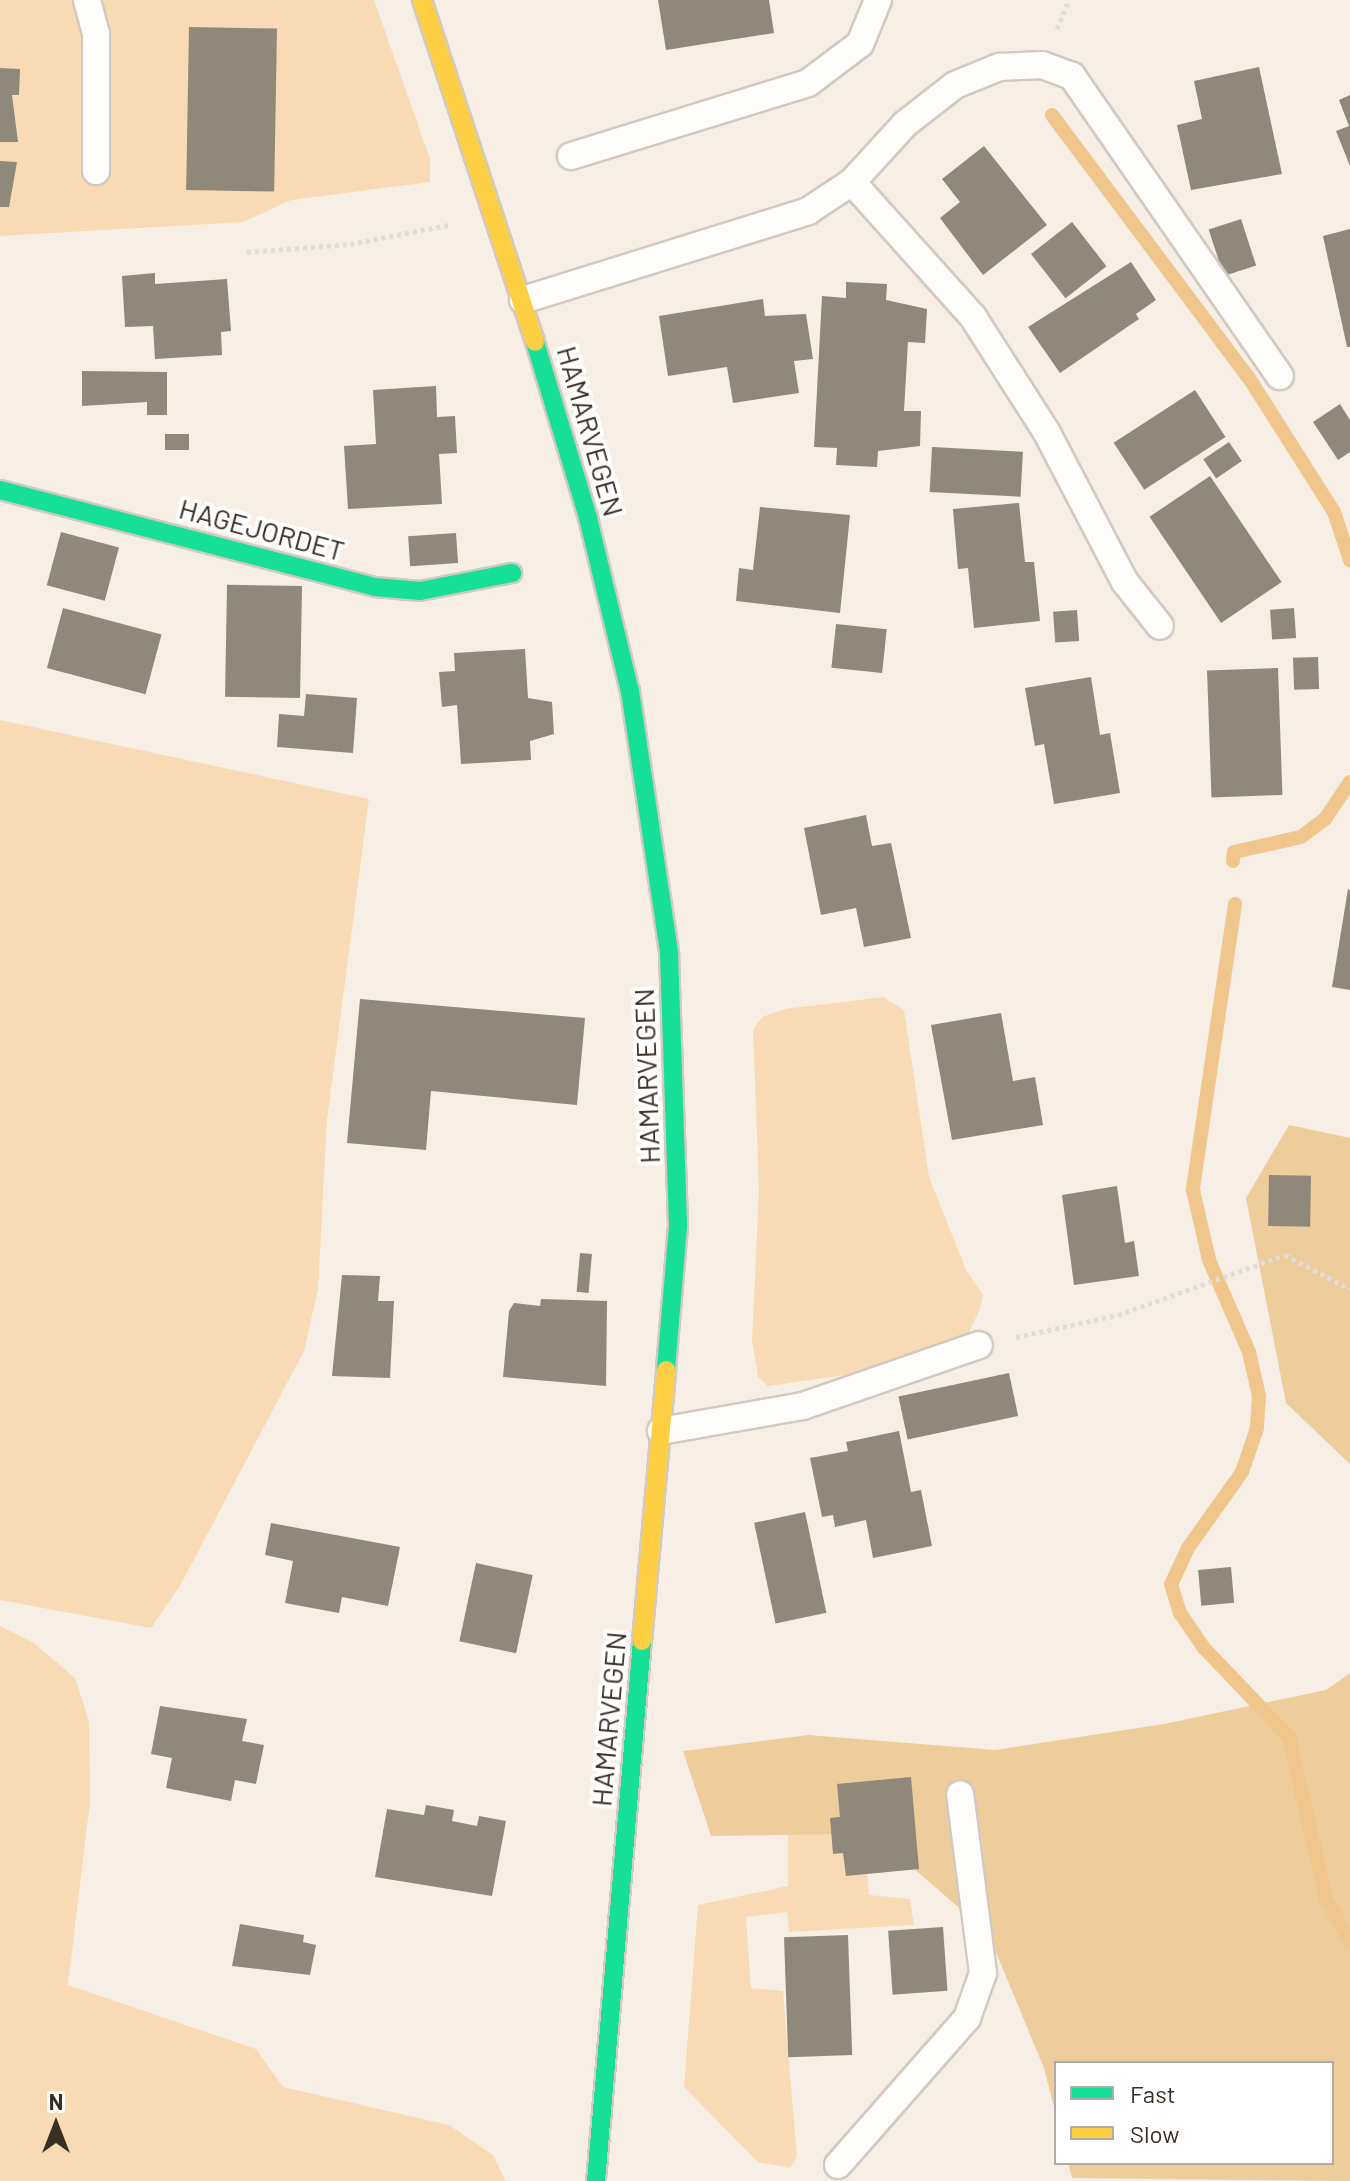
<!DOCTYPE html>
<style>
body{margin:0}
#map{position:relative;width:1350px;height:2181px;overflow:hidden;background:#f7efe5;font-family:Barlow,sans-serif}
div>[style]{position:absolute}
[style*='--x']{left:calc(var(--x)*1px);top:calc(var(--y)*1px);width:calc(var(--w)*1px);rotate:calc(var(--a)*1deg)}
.green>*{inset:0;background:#f8dbb4}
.forest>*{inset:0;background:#eecc9c}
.stream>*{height:14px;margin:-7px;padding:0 7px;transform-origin:7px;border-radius:7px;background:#f0c68c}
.building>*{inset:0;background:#90887a;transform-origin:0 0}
.path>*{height:5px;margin-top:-2.5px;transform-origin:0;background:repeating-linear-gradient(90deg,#e0dedb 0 4px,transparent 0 8px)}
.roads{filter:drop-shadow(2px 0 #d2cac0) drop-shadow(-2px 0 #d2cac0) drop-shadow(0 2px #d2cac0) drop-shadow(0 -2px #d2cac0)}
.lane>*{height:26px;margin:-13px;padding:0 13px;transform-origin:13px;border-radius:13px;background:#fefdfb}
.fast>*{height:18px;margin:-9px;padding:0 9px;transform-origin:9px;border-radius:9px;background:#16e098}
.slow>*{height:18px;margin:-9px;padding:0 9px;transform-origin:9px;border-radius:9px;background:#ffcf43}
span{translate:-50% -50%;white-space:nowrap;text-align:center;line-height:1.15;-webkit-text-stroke:8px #fff;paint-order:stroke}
.street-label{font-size:28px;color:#382e22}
.legend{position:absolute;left:1054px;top:2061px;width:280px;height:104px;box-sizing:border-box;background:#fff;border:2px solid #afaba7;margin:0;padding:10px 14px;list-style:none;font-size:24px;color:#382e22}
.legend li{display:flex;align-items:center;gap:16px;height:40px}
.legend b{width:40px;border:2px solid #afaba7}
.north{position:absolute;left:16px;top:2085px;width:80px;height:80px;-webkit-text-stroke:6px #fff;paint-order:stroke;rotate:0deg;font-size:22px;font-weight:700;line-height:32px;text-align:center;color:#382e22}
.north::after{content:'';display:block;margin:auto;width:28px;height:36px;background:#382e22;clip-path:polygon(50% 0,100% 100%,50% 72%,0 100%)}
</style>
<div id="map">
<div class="green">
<div style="clip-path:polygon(0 0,374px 0,430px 159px,430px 182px,291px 200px,243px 222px,0 236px)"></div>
<div style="clip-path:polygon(0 720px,369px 799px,327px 1120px,318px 1289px,304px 1351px,181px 1584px,151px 1628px,0 1600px)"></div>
<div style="clip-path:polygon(883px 997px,904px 1010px,929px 1177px,966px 1270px,983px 1295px,980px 1309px,966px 1338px,874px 1371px,768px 1386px,758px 1377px,752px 1341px,759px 1190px,753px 1030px,762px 1017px,785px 1009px)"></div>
<div style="clip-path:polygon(0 1626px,34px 1643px,75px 1678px,89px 1721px,90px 1801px,68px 1985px,256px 2049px,283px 2087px,449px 2125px,493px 2155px,506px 2181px,0 2181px)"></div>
<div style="clip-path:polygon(864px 1834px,869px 1895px,910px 1899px,914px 1925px,789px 1932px,787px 1912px,746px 1917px,751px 1988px,783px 1991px,797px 2157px,790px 2168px,758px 2162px,684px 2087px,698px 1905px,788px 1886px,788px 1835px)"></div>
</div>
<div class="forest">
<div style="clip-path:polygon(1289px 1125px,1350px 1138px,1350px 1464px,1286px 1403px,1246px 1198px)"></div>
<div style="clip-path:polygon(1350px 1673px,1350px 2181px,1072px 2178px,1068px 2163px,1332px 2163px,1332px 2063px,1056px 2063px,1056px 2115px,1044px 2068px,988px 1933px,874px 1834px,711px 1836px,683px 1751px,808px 1735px,995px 1750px,1164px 1724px,1326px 1690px)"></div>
</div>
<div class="stream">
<div style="--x:1052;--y:115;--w:329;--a:53.2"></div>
<div style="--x:1249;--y:378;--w:159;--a:57.6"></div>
<div style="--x:1334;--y:512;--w:51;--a:71.6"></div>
<div style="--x:1233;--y:861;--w:9;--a:-84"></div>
<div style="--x:1234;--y:852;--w:69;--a:-12.6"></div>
<div style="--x:1301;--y:837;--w:30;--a:-37"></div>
<div style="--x:1325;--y:819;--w:45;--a:-56"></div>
<div style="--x:1235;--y:904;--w:289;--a:98.4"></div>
<div style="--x:1193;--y:1190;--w:72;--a:77.1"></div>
<div style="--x:1209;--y:1260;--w:100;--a:66.5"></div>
<div style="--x:1249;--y:1352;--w:45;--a:77.2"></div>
<div style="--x:1259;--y:1396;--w:32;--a:94"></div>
<div style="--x:1257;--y:1428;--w:46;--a:108.8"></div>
<div style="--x:1242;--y:1472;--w:93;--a:125.4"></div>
<div style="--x:1188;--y:1548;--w:40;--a:115"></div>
<div style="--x:1171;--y:1584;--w:30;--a:73"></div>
<div style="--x:1180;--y:1613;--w:42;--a:55.6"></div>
<div style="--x:1204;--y:1648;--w:123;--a:46.3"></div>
<div style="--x:1289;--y:1737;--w:166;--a:77.1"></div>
<div style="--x:1326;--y:1899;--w:48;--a:60.3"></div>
</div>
<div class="building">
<div style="clip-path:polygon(658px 0,769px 0,774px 33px,666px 50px)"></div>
<div style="left:189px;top:27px;width:88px;height:163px;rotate:1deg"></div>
<div style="clip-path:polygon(1259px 67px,1282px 174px,1191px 190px,1177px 125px,1202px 119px,1194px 81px)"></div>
<div style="clip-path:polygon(0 68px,20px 69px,19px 95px,12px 95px,18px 142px,0 142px)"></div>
<div style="clip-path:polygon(1350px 95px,1350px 166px,1336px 131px,1349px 126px,1339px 100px)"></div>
<div style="clip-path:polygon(984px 146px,1047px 225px,983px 275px,940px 218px,960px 202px,942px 179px)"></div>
<div style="clip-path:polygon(0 161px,17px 162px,9px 207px,0 207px)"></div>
<div style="left:1241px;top:219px;width:49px;height:34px;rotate:72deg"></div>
<div style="left:1072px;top:222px;width:56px;height:52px;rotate:52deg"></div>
<div style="clip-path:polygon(1350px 229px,1350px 347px,1347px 347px,1323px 236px)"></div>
<div style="clip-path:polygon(1131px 262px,1156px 300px,1136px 314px,1139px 319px,1060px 373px,1028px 327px)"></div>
<div style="clip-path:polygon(155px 273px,155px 284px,227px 279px,231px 331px,221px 332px,222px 355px,155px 359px,153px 326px,125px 327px,122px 276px)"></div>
<div style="clip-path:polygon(846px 282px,887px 284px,886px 300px,927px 309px,925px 343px,908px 342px,904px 411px,921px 411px,920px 446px,878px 451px,877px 467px,836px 465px,837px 448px,814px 447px,822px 296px,846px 298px)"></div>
<div style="clip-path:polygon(763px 299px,765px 316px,806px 314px,813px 359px,794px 361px,799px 393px,733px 403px,727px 367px,668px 376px,659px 316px)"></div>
<div style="clip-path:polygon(82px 371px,167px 372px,167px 415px,147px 415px,147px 402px,82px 406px)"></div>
<div style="clip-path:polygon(436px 386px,437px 417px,455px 416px,457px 453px,439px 454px,442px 504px,348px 509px,344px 446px,376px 444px,373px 390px)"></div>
<div style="left:1195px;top:390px;width:56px;height:97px;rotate:57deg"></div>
<div style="clip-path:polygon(1340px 404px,1350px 420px,1350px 452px,1338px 460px,1313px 422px)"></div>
<div style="left:165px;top:434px;width:24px;height:16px"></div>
<div style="left:1229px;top:442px;width:23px;height:31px;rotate:56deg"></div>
<div style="left:932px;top:447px;width:91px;height:45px;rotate:3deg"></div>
<div style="left:1210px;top:476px;width:128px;height:73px;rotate:56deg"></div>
<div style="clip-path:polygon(1019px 503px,1025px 562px,1034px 562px,1040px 621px,974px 628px,968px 568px,958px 569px,953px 509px)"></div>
<div style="clip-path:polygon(760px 507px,850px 515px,840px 613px,736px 601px,739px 568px,753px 570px)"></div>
<div style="left:61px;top:532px;width:60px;height:55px;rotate:15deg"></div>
<div style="left:456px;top:533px;width:30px;height:48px;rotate:86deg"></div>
<div style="left:302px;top:586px;width:112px;height:75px;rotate:91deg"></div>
<div style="left:63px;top:608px;width:102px;height:62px;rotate:15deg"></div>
<div style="left:1294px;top:608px;width:30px;height:24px;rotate:86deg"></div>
<div style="left:1077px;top:610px;width:31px;height:24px;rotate:86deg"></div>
<div style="left:836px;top:624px;width:51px;height:44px;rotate:6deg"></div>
<div style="clip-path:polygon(525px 649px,528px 698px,552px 702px,554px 734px,530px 741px,531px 760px,461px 764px,457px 705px,442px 707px,439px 672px,455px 671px,454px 653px)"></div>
<div style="left:1318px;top:657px;width:32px;height:25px;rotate:88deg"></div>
<div style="left:1278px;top:668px;width:127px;height:71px;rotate:88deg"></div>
<div style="clip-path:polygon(1091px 677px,1100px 735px,1110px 733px,1120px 793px,1054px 804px,1044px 744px,1035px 746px,1025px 688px)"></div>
<div style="clip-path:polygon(306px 694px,357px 698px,353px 753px,277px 747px,279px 714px,304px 716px)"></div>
<div style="clip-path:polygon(866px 815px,872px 846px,891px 843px,911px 938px,864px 947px,856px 908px,821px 915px,804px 828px)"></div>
<div style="clip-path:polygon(1348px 889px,1350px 890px,1350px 990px,1332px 987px)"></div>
<div style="clip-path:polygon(360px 999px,585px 1018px,577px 1105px,431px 1091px,426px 1150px,347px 1143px)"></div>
<div style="clip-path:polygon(1001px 1013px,1013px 1081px,1035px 1077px,1043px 1125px,952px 1140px,931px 1025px)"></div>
<div style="left:1269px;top:1175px;width:42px;height:51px;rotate:1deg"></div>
<div style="clip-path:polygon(1117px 1186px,1125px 1243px,1134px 1241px,1139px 1276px,1074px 1285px,1062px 1195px)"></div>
<div style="left:580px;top:1253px;width:12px;height:39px;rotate:5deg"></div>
<div style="clip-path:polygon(342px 1275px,380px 1276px,378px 1301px,394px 1301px,390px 1378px,332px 1376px)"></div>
<div style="clip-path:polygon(541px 1299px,607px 1301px,606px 1386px,503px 1377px,509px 1311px,514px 1303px,540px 1306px)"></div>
<div style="left:1009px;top:1373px;width:44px;height:113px;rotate:78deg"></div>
<div style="clip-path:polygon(899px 1431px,911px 1492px,921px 1490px,932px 1546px,873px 1558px,866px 1520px,835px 1527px,833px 1515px,822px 1517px,810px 1458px,848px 1451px,846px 1442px)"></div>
<div style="left:805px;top:1512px;width:103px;height:52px;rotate:78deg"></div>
<div style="clip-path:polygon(271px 1523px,400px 1547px,388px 1606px,342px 1597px,339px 1613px,285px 1603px,293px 1561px,265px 1555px)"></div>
<div style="left:476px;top:1563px;width:58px;height:80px;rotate:12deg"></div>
<div style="left:1231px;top:1567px;width:36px;height:33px;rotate:85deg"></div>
<div style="clip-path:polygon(160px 1706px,247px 1719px,242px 1741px,264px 1745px,256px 1784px,235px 1780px,231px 1801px,166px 1788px,172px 1758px,151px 1754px)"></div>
<div style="clip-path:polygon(911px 1777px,919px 1869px,846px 1876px,843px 1853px,833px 1854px,830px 1818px,840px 1817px,837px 1784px)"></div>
<div style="clip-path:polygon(426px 1805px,454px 1810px,452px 1821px,477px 1826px,479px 1816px,506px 1821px,492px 1896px,375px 1877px,387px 1809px,424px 1815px)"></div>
<div style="clip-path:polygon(240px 1924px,304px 1935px,303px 1942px,316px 1945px,310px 1975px,232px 1966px)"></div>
<div style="left:943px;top:1927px;width:64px;height:55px;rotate:86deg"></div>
<div style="left:848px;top:1935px;width:120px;height:64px;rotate:88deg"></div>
</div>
<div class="path">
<div style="--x:1057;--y:29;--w:31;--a:-68"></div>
<div style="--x:247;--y:252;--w:103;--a:-4.4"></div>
<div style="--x:350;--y:244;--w:101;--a:-10.9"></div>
<div style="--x:1016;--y:1337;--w:104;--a:-12.2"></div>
<div style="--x:1118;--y:1315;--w:177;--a:-19.8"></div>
<div style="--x:1285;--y:1255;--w:73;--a:27.6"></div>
</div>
<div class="roads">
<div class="lane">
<div style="--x:87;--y:0;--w:35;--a:75"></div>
<div style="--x:96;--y:34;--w:137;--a:90"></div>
<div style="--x:571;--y:156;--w:248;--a:-17.1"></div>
<div style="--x:808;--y:83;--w:65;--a:-36.9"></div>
<div style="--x:860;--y:44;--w:48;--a:-67.8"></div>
<div style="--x:852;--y:182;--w:181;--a:48.1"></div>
<div style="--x:973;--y:317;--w:135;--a:57.4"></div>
<div style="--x:1046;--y:431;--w:170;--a:62.4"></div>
<div style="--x:1125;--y:582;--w:56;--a:51.5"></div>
<div style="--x:523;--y:300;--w:299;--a:-17.3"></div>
<div style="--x:808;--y:211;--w:53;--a:-33.4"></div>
<div style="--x:852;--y:182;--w:79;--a:-47.6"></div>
<div style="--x:905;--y:124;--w:63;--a:-38"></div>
<div style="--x:955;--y:85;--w:48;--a:-22.2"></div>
<div style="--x:999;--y:67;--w:43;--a:-2.7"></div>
<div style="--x:1042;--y:65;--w:32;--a:20"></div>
<div style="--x:1072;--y:76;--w:365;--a:55.3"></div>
<div style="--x:661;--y:1431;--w:144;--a:-10"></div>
<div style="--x:803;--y:1406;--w:186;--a:-19.1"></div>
<div style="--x:838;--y:2165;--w:196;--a:-48.7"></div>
<div style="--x:967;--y:2018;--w:48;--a:-70.4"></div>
<div style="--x:983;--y:1973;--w:180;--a:-97.3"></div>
</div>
<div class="fast">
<div style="--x:535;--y:342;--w:184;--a:73.2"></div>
<div style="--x:588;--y:518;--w:178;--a:76.4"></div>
<div style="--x:630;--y:691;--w:265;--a:81.5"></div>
<div style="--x:669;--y:953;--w:273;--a:88.1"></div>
<div style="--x:678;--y:1226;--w:144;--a:94.8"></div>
<div style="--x:0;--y:490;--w:387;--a:14.5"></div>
<div style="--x:375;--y:587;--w:45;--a:5.1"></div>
<div style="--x:420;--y:591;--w:94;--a:-11.1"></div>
<div style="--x:596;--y:2181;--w:542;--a:-85.13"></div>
</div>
<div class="slow">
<div style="--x:422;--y:0;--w:360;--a:71.7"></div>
<div style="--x:642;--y:1641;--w:272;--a:-84.9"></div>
</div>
</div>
<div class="street-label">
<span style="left:591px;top:431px;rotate:74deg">HAMARVEGEN</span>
<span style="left:262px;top:529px;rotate:15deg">HAGEJORDET</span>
<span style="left:646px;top:1076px;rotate:-92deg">HAMARVEGEN</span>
<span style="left:608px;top:1719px;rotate:-85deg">HAMARVEGEN</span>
</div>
<ul class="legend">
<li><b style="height:10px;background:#16e098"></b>Fast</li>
<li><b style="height:10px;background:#ffcf43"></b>Slow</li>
</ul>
<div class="north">N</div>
</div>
